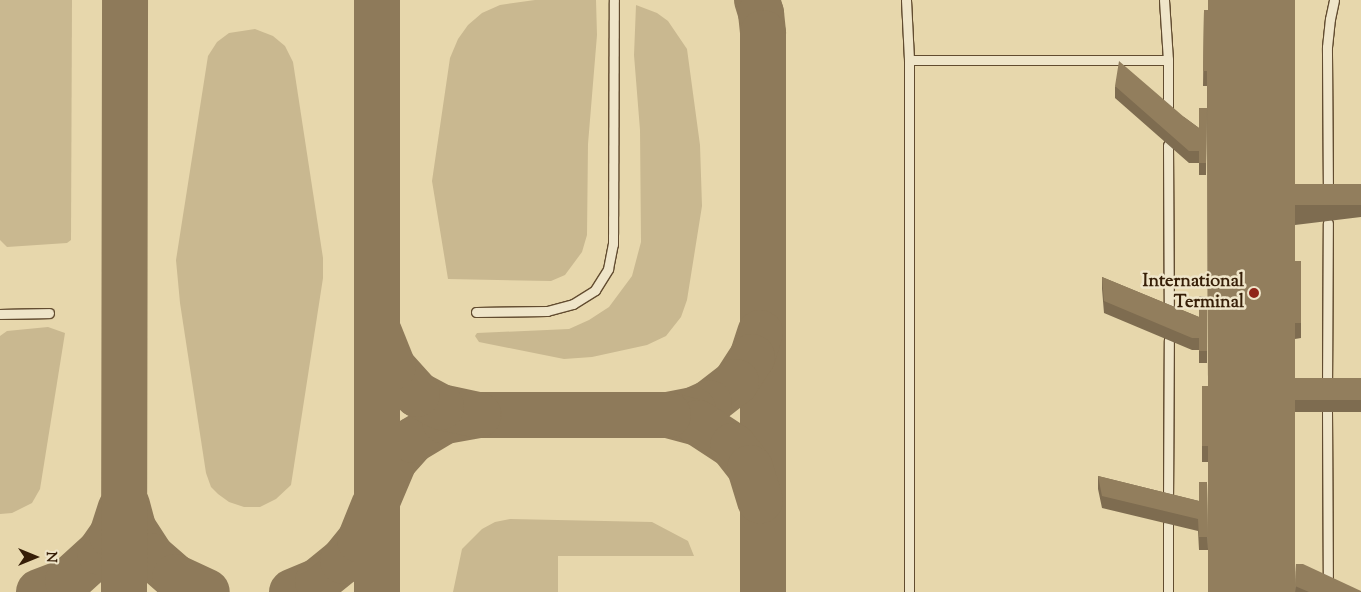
<!DOCTYPE html>
<style>
body{margin:0}
#map{position:relative;width:1361px;height:592px;overflow:hidden;background:#e7d7ac;font-family:"Sorts Mill Goudy",serif}
div>[style]{position:absolute}
[style*='--x']{left:calc(var(--x)*1px);top:calc(var(--y)*1px);width:calc(var(--w)*1px);rotate:calc(var(--a)*1deg)}
.green>*{inset:0;background:#c9b890}
.taxiway>*{height:46px;margin:-23px;padding:0 23px;transform-origin:23px;border-radius:23px;background:#8e7a5a}
.roads{filter:drop-shadow(1px 0 #624c30) drop-shadow(-1px 0 #624c30) drop-shadow(0 1px #624c30) drop-shadow(0 -1px #624c30)}
.service>*{height:9px;margin:-4.5px;padding:0 4.5px;transform-origin:4.5px;border-radius:4.5px;background:#efe5c9}
.wall>*{inset:0;background:#7e6c50}
.building>*{inset:0;background:#927e5d;transform-origin:0 0}
.dots>*{width:14px;height:14px;translate:-50% -50%;box-sizing:border-box;border:2px solid #efe5c9;border-radius:50%}
span{translate:-50% -50%;white-space:nowrap;text-align:center;line-height:1.15;-webkit-text-stroke:5px #efe5c9;paint-order:stroke}
.poi-label{font-size:18px;color:#361e07;font-weight:700}
.right{translate:-100% -50%;text-align:right}
.north{position:absolute;left:10px;top:532px;width:50px;height:50px;-webkit-text-stroke:4px #efe5c9;paint-order:stroke;rotate:90deg;font-size:14px;font-weight:700;line-height:20px;text-align:center;color:#361e07}
.north::after{content:'';display:block;margin:auto;width:18px;height:22px;background:#361e07;clip-path:polygon(50% 0,100% 100%,50% 72%,0 100%)}
</style>
<div id="map">
<div class="green">
<div style="clip-path:polygon(0 0,72px 0,71px 240px,67px 243px,7px 247px,0 240px)"></div>
<div style="clip-path:polygon(535px 0,596px 0,597px 35px,588px 144px,587px 235px,582px 252px,565px 275px,551px 281px,448px 279px,432px 181px,450px 58px,458px 39px,468px 25px,482px 13px,500px 5px)"></div>
<div style="clip-path:polygon(636px 5px,657px 13px,668px 21px,687px 49px,700px 145px,702px 206px,687px 300px,681px 317px,666px 336px,647px 345px,592px 357px,564px 359px,479px 342px,475px 336px,477px 333px,569px 329px,589px 320px,609px 307px,632px 276px,641px 242px,640px 130px,634px 55px)"></div>
<div style="clip-path:polygon(255px 29px,273px 36px,285px 46px,293px 62px,323px 258px,323px 278px,291px 485px,276px 499px,260px 507px,244px 507px,229px 502px,218px 494px,211px 487px,206px 473px,180px 303px,176px 260px,208px 56px,217px 42px,229px 33px)"></div>
<div style="clip-path:polygon(48px 327px,65px 333px,40px 489px,32px 503px,12px 513px,0 514px,0 336px,7px 331px)"></div>
<div style="clip-path:polygon(510px 519px,652px 522px,688px 541px,694px 556px,558px 556px,558px 592px,453px 592px,462px 549px,482px 529px,495px 522px)"></div>
</div>
<div class="taxiway">
<div style="--x:757;--y:0;--w:14;--a:73"></div>
<div style="--x:761;--y:13;--w:20;--a:84"></div>
<div style="--x:763;--y:33;--w:559;--a:90"></div>
<div style="--x:760;--y:333;--w:25;--a:108"></div>
<div style="--x:752;--y:357;--w:30;--a:123"></div>
<div style="--x:736;--y:382;--w:34;--a:142"></div>
<div style="--x:709;--y:403;--w:17;--a:156"></div>
<div style="--x:693;--y:410;--w:25;--a:169"></div>
<div style="--x:668;--y:415;--w:31;--a:15"></div>
<div style="--x:698;--y:423;--w:42;--a:33.3"></div>
<div style="--x:733;--y:446;--w:28;--a:52"></div>
<div style="--x:750;--y:468;--w:34;--a:73"></div>
<div style="--x:478;--y:415;--w:190;--a:0"></div>
<div style="--x:379;--y:497;--w:39;--a:-67"></div>
<div style="--x:394;--y:461;--w:28;--a:-48"></div>
<div style="--x:413;--y:440;--w:37;--a:-31"></div>
<div style="--x:445;--y:421;--w:34;--a:-10"></div>
<div style="--x:478;--y:415;--w:38;--a:-168"></div>
<div style="--x:441;--y:407;--w:27;--a:-152"></div>
<div style="--x:417;--y:394;--w:36;--a:-132"></div>
<div style="--x:393;--y:367;--w:37;--a:-112"></div>
<div style="--x:127;--y:505;--w:24;--a:75"></div>
<div style="--x:133;--y:528;--w:33;--a:57"></div>
<div style="--x:151;--y:556;--w:32;--a:41"></div>
<div style="--x:175;--y:577;--w:35;--a:25"></div>
<div style="--x:39;--y:592;--w:31;--a:-21"></div>
<div style="--x:68;--y:581;--w:43;--a:-42.2"></div>
<div style="--x:100;--y:552;--w:21;--a:-55"></div>
<div style="--x:112;--y:535;--w:28;--a:-72"></div>
<div style="--x:124;--y:592;--w:592;--a:-89.9"></div>
<div style="--x:292;--y:592;--w:28;--a:-23"></div>
<div style="--x:318;--y:581;--w:32;--a:-39"></div>
<div style="--x:343;--y:561;--w:27;--a:-51"></div>
<div style="--x:360;--y:540;--w:38;--a:-68"></div>
<div style="--x:377;--y:592;--w:592;--a:-90"></div>
</div>
<div class="roads">
<div class="service">
<div style="--x:906;--y:0;--w:60;--a:87.1"></div>
<div style="--x:909;--y:60;--w:532;--a:90"></div>
<div style="--x:1164;--y:0;--w:60;--a:86.2"></div>
<div style="--x:1168;--y:60;--w:55;--a:90"></div>
<div style="--x:909;--y:60;--w:259;--a:0"></div>
<div style="--x:1168;--y:145;--w:170;--a:89.7"></div>
<div style="--x:1328;--y:197;--w:150;--a:-90.4"></div>
<div style="--x:1327;--y:47;--w:28;--a:-84"></div>
<div style="--x:1330;--y:19;--w:19;--a:-78"></div>
<div style="--x:476;--y:312;--w:71;--a:-0.8"></div>
<div style="--x:547;--y:311;--w:27;--a:-15"></div>
<div style="--x:573;--y:304;--w:26;--a:-32"></div>
<div style="--x:595;--y:290;--w:25;--a:-58"></div>
<div style="--x:608;--y:269;--w:25;--a:-79"></div>
<div style="--x:613;--y:244;--w:244;--a:-89.8"></div>
<div style="--x:0;--y:314;--w:49;--a:-1.2"></div>
<div style="--x:1327;--y:390;--w:167;--a:-89.7"></div>
<div style="--x:1327;--y:410;--w:177;--a:89.7"></div>
<div style="--x:1168;--y:505;--w:165;--a:-89.7"></div>
<div style="--x:1168;--y:524;--w:68;--a:90"></div>
</div>
</div>
<div class="wall">
<div style="clip-path:polygon(1204px 10px,1295px 192px,1361px 184px,1361px 217px,1295px 225px,1295px 261px,1301px 261px,1301px 338px,1295px 339px,1295px 378px,1361px 378px,1361px 412px,1295px 412px,1208px 462px,1202px 462px,1202px 386px,1208px 386px,1207px 86px,1203px 86px)"></div>
<div style="clip-path:polygon(1115px 86px,1184px 117px,1199px 128px,1207px 108px,1206px 175px,1199px 175px,1199px 163px,1189px 163px,1115px 98px)"></div>
<div style="clip-path:polygon(1102px 277px,1199px 317px,1207px 297px,1207px 363px,1199px 363px,1199px 350px,1192px 350px,1104px 313px,1102px 289px)"></div>
<div style="clip-path:polygon(1098px 476px,1199px 501px,1207px 482px,1208px 550px,1199px 550px,1198px 531px,1102px 508px,1098px 489px)"></div>
<div style="clip-path:polygon(1296px 564px,1361px 592px,1295px 592px)"></div>
</div>
<div class="building">
<div style="clip-path:polygon(1208px 0,1295px 0,1295px 261px,1301px 261px,1301px 323px,1295px 323px,1295px 592px,1208px 592px,1208px 446px,1202px 446px,1202px 386px,1208px 386px,1207px 71px,1203px 71px,1204px 10px,1208px 10px)"></div>
<div style="clip-path:polygon(1119px 61px,1184px 117px,1199px 128px,1199px 108px,1207px 108px,1206px 163px,1199px 163px,1199px 151px,1189px 151px,1115px 86px)"></div>
<div style="left:1361px;top:184px;width:21px;height:66px;rotate:90deg"></div>
<div style="clip-path:polygon(1102px 277px,1199px 317px,1199px 296px,1207px 297px,1207px 351px,1199px 351px,1199px 338px,1192px 338px,1104px 301px)"></div>
<div style="left:1295px;top:378px;width:66px;height:22px"></div>
<div style="clip-path:polygon(1098px 476px,1199px 501px,1199px 482px,1207px 482px,1208px 537px,1199px 537px,1198px 519px,1102px 496px)"></div>
<div style="clip-path:polygon(1296px 564px,1303px 564px,1361px 591px,1361px 592px,1309px 592px,1295px 586px)"></div>
</div>
<div class="dots">
<div style="left:1254px;top:293px;background:#8f2418"></div>
</div>
<div class="poi-label">
<span class="right" style="left:1244px;top:293px">International<br>Terminal</span>
</div>
<div class="north">N</div>
</div>
